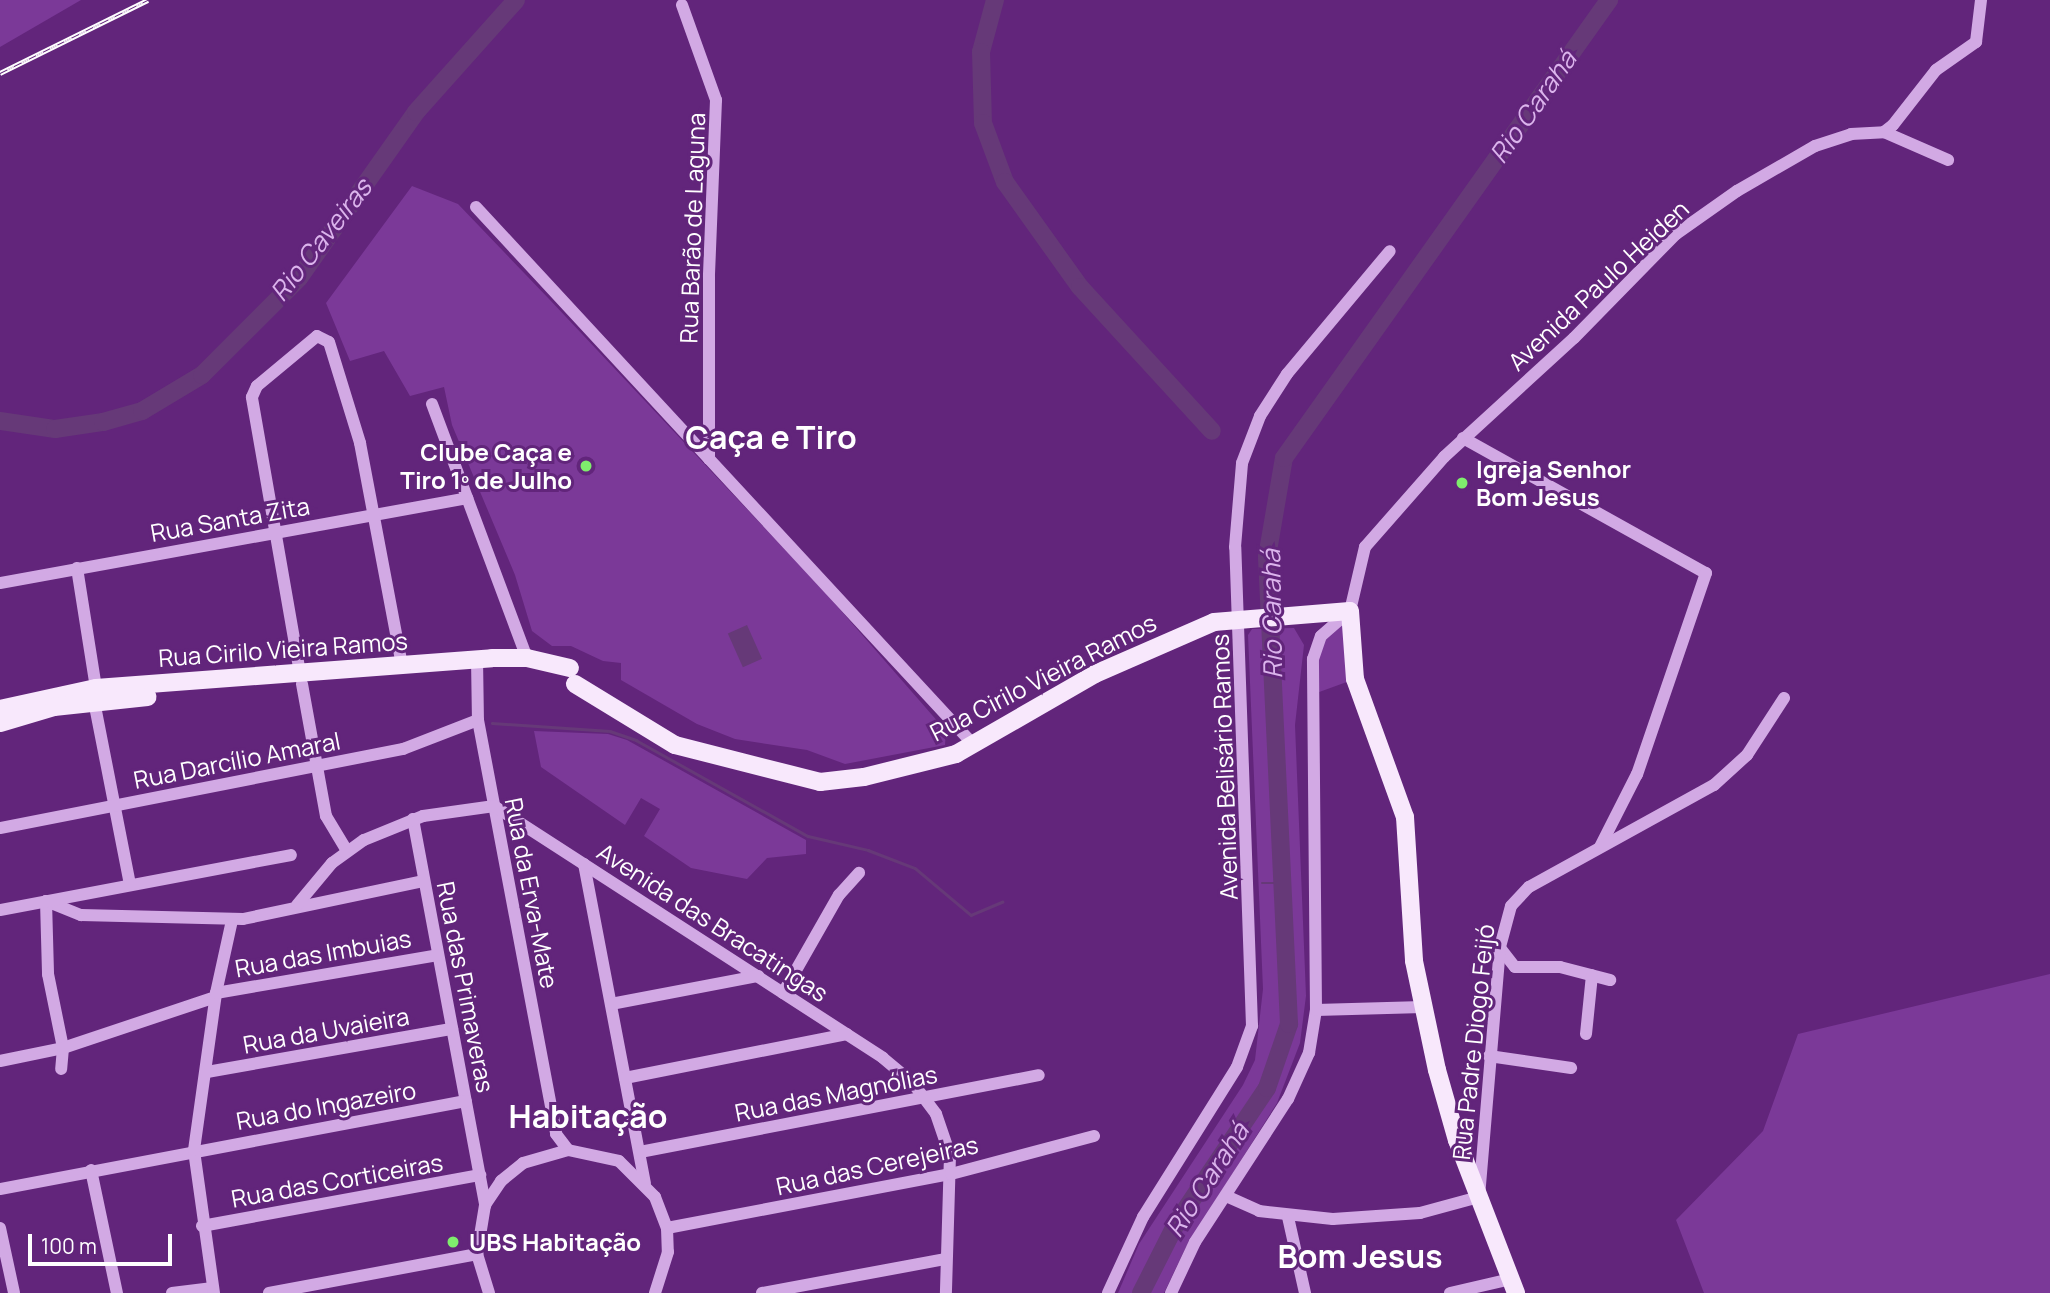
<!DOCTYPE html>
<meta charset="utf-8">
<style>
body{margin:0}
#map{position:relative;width:2050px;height:1293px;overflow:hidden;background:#62257b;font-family:Manrope,sans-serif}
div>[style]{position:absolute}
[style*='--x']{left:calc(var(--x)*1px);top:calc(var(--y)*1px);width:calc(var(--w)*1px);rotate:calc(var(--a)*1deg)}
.green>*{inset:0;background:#7b3998}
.water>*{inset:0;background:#663978;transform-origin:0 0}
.stream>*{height:2.5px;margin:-1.25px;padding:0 1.25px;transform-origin:1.25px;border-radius:1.25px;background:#663978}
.river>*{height:18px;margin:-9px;padding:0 9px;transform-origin:9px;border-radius:9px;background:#663978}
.minor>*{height:12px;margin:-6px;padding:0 6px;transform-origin:6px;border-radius:6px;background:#d2a9e4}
.major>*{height:18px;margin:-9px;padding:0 9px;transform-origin:9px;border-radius:9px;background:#f8e8fc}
.rail>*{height:5px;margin-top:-2.5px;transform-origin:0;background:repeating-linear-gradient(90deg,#62257b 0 8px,#fff 0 16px);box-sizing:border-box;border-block:2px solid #fff}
.dots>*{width:19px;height:19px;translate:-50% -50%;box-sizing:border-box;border:4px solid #62257b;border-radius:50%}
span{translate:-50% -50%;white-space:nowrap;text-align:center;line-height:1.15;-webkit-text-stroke:6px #62257b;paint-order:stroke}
.street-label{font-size:24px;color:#fff}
.poi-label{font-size:24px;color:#fff;font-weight:700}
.right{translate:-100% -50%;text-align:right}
.left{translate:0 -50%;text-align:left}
.water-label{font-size:26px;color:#dbb4ec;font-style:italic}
.district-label{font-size:32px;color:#fff;font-weight:700}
.scale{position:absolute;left:28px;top:1234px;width:144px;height:32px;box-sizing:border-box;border:4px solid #fff;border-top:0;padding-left:9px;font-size:21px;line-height:24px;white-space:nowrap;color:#fff;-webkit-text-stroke:5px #62257b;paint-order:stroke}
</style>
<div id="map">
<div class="green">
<div style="clip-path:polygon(0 0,81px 0,0 47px)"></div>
<div style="clip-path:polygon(412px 186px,458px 204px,550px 300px,823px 590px,946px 731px,945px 745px,845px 764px,807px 750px,735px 739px,697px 724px,621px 680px,621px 663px,603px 661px,571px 646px,552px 646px,532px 631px,515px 575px,452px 425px,444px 387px,410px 396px,384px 351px,350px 361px,326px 303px)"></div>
<div style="clip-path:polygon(1350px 611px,1355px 679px,1311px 695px,1316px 646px)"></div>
<div style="clip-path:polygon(1294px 628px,1304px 645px,1295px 725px,1306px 996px,1300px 1043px,1277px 1103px,1185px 1249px,1164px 1293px,1118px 1293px,1139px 1244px,1243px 1085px,1255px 1060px,1263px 989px,1248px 635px,1252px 629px)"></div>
<div style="clip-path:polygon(534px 731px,608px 734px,627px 740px,806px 840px,806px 854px,767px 858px,747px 879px,691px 868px,644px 836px,660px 809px,641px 798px,625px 825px,541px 767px)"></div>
<div style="clip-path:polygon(2050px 974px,2050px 1293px,1704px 1293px,1676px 1220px,1763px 1131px,1798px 1034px)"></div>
</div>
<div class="water">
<div style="left:747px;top:625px;width:37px;height:21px;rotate:66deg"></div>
</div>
<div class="stream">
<div style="--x:492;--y:723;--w:118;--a:3.9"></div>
<div style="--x:610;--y:731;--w:28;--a:19"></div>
<div style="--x:636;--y:740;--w:197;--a:29.2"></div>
<div style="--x:808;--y:836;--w:62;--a:13.1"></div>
<div style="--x:868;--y:850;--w:50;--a:21"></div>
<div style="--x:915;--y:868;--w:73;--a:40"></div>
<div style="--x:971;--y:915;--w:34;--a:-23"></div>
<div style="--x:1262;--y:883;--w:22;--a:0"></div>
</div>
<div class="river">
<div style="--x:995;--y:0;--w:54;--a:105.1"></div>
<div style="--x:981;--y:52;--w:71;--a:88.4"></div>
<div style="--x:983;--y:123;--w:63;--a:69.6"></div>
<div style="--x:1005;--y:182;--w:129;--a:54.5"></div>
<div style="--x:1080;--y:287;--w:195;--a:47.5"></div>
<div style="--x:0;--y:421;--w:56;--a:8.3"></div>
<div style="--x:55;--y:429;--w:49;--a:-8.3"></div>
<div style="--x:103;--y:422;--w:41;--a:-15.8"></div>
<div style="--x:142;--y:411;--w:70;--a:-31"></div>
<div style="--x:202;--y:375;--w:137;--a:-45"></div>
<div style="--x:299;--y:278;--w:203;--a:-54.8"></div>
<div style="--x:416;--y:112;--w:150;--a:-48.2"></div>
<div style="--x:1141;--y:1293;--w:80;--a:-63.1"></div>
<div style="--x:1177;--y:1222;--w:161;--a:-56.1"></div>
<div style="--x:1267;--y:1088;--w:68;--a:-71"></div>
<div style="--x:1289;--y:1024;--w:468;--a:-92.7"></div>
<div style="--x:1267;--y:557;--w:100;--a:-80.3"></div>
<div style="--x:1284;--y:458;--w:562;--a:-54.64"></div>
</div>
<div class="minor">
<div style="--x:682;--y:5;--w:101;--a:70.3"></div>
<div style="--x:716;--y:100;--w:177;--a:92.3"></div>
<div style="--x:709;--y:277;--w:182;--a:90"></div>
<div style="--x:1884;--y:132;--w:70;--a:23.6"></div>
<div style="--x:476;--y:207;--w:732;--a:47.22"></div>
<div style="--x:432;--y:404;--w:271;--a:69.5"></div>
<div style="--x:1463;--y:438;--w:278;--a:29.1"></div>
<div style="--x:1706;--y:573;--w:213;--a:108.9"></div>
<div style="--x:1637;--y:774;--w:82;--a:116.9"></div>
<div style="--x:77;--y:568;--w:121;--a:81"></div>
<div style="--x:0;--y:583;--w:475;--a:-10.3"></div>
<div style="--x:477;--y:659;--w:61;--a:89.1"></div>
<div style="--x:478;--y:720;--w:421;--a:79.3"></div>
<div style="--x:556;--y:1134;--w:20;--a:53"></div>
<div style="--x:300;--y:673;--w:280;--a:-99.9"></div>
<div style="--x:252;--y:397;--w:12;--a:-66"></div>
<div style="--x:257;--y:386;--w:78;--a:-39.8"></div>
<div style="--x:317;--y:336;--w:13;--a:27"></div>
<div style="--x:329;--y:342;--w:106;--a:72.9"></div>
<div style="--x:360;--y:443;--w:226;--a:79.3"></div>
<div style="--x:302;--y:684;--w:134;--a:79.7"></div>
<div style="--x:326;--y:816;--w:41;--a:59"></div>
<div style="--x:94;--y:701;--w:187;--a:78.9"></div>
<div style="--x:413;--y:819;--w:393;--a:79.4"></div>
<div style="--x:0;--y:828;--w:411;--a:-11.1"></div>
<div style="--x:403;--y:749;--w:80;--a:-21.1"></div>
<div style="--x:584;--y:864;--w:325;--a:79.2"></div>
<div style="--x:46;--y:901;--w:38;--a:22"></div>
<div style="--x:81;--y:915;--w:162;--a:1.4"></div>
<div style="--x:243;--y:919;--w:185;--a:-11.9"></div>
<div style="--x:46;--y:901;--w:73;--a:88.4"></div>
<div style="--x:48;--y:974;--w:76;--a:78.5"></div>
<div style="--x:63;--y:1048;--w:21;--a:95"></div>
<div style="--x:297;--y:905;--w:55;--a:-50.2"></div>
<div style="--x:332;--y:863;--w:39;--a:-36"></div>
<div style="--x:364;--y:840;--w:64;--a:-22.1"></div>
<div style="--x:423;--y:816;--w:72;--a:-8"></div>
<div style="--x:494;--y:806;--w:463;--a:32.9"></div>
<div style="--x:883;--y:1058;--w:38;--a:40"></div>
<div style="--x:912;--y:1082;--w:40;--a:53"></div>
<div style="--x:936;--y:1114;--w:43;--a:71.1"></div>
<div style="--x:950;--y:1155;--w:138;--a:91.7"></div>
<div style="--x:0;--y:910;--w:296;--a:-10.7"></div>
<div style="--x:1500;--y:948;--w:24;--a:52"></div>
<div style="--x:1515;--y:967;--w:45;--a:0"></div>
<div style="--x:1560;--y:967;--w:52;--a:14.6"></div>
<div style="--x:216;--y:993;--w:225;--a:-9.7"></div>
<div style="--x:783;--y:993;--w:113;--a:-60.3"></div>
<div style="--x:839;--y:895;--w:30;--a:-48"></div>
<div style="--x:611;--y:1004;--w:150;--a:-10.8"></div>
<div style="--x:1316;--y:1010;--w:107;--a:-1.6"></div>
<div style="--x:1586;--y:1034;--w:59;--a:-84.2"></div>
<div style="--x:1489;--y:1056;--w:83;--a:8.3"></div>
<div style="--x:0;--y:1061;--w:64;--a:-11.7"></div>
<div style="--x:63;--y:1048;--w:160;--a:-18.5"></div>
<div style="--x:207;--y:1072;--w:249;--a:-10"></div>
<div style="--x:625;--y:1078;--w:226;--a:-11.2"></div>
<div style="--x:640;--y:1152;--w:406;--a:-10.9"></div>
<div style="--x:91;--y:1170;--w:126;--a:78.1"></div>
<div style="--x:0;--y:1189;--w:474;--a:-10.7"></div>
<div style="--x:1226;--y:1196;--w:36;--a:24"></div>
<div style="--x:1259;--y:1211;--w:74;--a:6.2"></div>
<div style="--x:1333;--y:1219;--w:87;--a:-3.9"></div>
<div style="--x:1420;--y:1213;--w:61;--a:-15.2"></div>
<div style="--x:1479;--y:1197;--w:251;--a:-85.2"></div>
<div style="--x:1500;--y:947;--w:42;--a:-75"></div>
<div style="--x:1511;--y:906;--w:26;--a:-47"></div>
<div style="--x:1529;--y:887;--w:211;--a:-28.9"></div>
<div style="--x:1714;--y:785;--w:45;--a:-42.3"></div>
<div style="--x:1747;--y:755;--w:68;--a:-57"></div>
<div style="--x:1288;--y:1217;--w:78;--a:77.4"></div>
<div style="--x:202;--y:1226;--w:283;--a:-10.4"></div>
<div style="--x:0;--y:1228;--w:66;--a:77.8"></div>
<div style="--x:667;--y:1228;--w:289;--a:-10.8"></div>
<div style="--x:951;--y:1174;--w:148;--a:-14.9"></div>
<div style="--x:172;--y:1293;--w:41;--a:-7"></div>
<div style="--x:214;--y:1293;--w:144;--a:-98"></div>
<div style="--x:194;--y:1150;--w:159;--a:-82"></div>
<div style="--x:216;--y:993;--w:75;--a:-77.6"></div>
<div style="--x:269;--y:1293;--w:212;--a:-10.6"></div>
<div style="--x:489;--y:1293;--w:41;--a:-107.1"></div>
<div style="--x:477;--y:1254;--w:50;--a:-80.7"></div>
<div style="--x:485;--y:1205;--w:29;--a:-56"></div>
<div style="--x:501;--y:1181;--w:28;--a:-39"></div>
<div style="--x:523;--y:1163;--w:47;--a:-16.1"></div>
<div style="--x:568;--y:1150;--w:52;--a:12.2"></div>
<div style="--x:619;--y:1161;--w:51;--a:45"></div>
<div style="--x:655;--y:1197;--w:33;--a:69"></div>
<div style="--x:667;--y:1228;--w:24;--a:88"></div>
<div style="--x:668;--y:1252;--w:43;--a:107.6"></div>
<div style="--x:762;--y:1293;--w:187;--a:-10.5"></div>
<div style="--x:1108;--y:1293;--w:84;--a:-65.3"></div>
<div style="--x:1143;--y:1217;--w:177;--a:-57.9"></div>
<div style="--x:1237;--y:1067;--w:44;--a:-69.9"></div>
<div style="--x:1252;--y:1026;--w:479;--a:-92"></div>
<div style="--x:1235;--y:547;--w:84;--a:-85.2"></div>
<div style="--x:1242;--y:463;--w:50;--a:-69"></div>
<div style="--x:1260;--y:416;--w:50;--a:-57.3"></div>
<div style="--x:1287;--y:374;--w:160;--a:-50.1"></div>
<div style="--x:1171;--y:1293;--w:56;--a:-64.8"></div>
<div style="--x:1195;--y:1242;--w:171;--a:-57"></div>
<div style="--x:1288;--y:1099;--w:51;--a:-65.5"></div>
<div style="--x:1309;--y:1053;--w:44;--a:-80.8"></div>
<div style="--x:1316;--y:1010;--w:351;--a:-90.5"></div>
<div style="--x:1313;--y:659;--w:24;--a:-71"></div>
<div style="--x:1321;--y:636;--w:38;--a:-41"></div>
<div style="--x:1350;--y:611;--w:66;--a:-76.8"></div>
<div style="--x:1365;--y:547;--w:120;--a:-48.7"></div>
<div style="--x:1444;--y:457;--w:176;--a:-42.5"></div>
<div style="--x:1574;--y:338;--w:146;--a:-45.6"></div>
<div style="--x:1676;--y:234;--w:75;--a:-35.2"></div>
<div style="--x:1737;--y:191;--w:90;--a:-30"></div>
<div style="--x:1815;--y:146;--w:38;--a:-18"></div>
<div style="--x:1851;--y:134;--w:33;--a:-3"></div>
<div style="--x:1884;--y:132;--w:11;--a:-38"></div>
<div style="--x:1893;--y:125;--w:70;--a:-52"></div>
<div style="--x:1936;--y:70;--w:49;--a:-35"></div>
<div style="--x:1976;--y:42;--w:42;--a:-83.2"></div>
<div style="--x:1450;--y:1293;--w:63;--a:-12.9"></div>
</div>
<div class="major">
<div style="--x:575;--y:684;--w:117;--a:31.4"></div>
<div style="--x:675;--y:745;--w:150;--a:14.3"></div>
<div style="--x:820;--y:782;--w:44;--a:-6.5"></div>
<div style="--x:864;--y:777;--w:95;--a:-14"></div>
<div style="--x:956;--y:754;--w:160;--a:-29.9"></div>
<div style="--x:1095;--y:674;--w:130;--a:-23.6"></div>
<div style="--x:1214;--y:622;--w:136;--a:-4.6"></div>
<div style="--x:1350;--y:611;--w:68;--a:85.8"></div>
<div style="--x:1355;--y:679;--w:147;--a:70.1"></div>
<div style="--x:1405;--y:817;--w:144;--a:86.4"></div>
<div style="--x:1414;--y:961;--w:111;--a:78.1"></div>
<div style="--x:1437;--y:1070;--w:73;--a:74.1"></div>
<div style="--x:1457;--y:1140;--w:164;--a:68.9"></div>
<div style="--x:0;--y:709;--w:98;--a:-12.3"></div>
<div style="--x:96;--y:688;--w:397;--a:-4.3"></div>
<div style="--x:492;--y:658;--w:35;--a:0"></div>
<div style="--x:527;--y:658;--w:44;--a:13.1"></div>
<div style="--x:0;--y:723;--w:56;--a:-16.5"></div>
<div style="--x:54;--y:707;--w:94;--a:-6.1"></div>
</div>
<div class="rail">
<div style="--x:0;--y:73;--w:165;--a:-26.3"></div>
</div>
<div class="dots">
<div style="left:586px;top:466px;background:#7fed6d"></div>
<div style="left:1462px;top:483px;background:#7fed6d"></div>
<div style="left:453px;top:1242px;background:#7fed6d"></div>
</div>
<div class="street-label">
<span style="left:692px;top:228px;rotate:-88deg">Rua Barão de Laguna</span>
<span style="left:1598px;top:285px;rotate:-43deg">Avenida Paulo Heiden</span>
<span style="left:230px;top:519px;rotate:-10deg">Rua Santa Zita</span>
<span style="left:283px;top:649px;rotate:-4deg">Rua Cirilo Vieira Ramos</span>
<span style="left:1043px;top:677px;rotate:-27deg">Rua Cirilo Vieira Ramos</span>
<span style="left:237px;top:760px;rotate:-11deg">Rua Darcílio Amaral</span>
<span style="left:1224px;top:767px;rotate:-92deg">Avenida Belisário Ramos</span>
<span style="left:532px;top:893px;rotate:79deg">Rua da Erva-Mate</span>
<span style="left:713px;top:922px;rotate:33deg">Avenida das Bracatingas</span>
<span style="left:323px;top:953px;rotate:-10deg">Rua das Imbuias</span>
<span style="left:466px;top:987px;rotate:79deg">Rua das Primaveras</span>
<span style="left:326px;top:1030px;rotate:-10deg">Rua da Uvaieira</span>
<span style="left:1473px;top:1042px;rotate:-84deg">Rua Padre Diogo Feijó</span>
<span style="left:836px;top:1093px;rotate:-11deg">Rua das Magnólias</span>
<span style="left:326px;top:1105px;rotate:-10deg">Rua do Ingazeiro</span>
<span style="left:877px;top:1165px;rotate:-12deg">Rua das Cerejeiras</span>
<span style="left:337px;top:1180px;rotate:-10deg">Rua das Corticeiras</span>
</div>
<div class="poi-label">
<span class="right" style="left:572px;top:466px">Clube Caça e<br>Tiro 1º de Julho</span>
<span class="left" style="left:1476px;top:483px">Igreja Senhor<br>Bom Jesus</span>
<span class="left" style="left:469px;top:1242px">UBS Habitação</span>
</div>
<div class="water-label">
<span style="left:1533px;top:107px;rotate:-55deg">Rio Carahá</span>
<span style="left:321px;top:240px;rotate:-52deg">Rio Caveiras</span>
<span style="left:1272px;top:614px;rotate:-91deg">Rio Carahá</span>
<span style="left:1207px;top:1180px;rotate:-57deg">Rio Carahá</span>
</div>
<div class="district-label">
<span style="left:771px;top:437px">Caça e Tiro</span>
<span style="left:588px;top:1116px">Habitação</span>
<span style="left:1360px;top:1256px">Bom Jesus</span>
</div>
<div class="scale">100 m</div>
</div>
